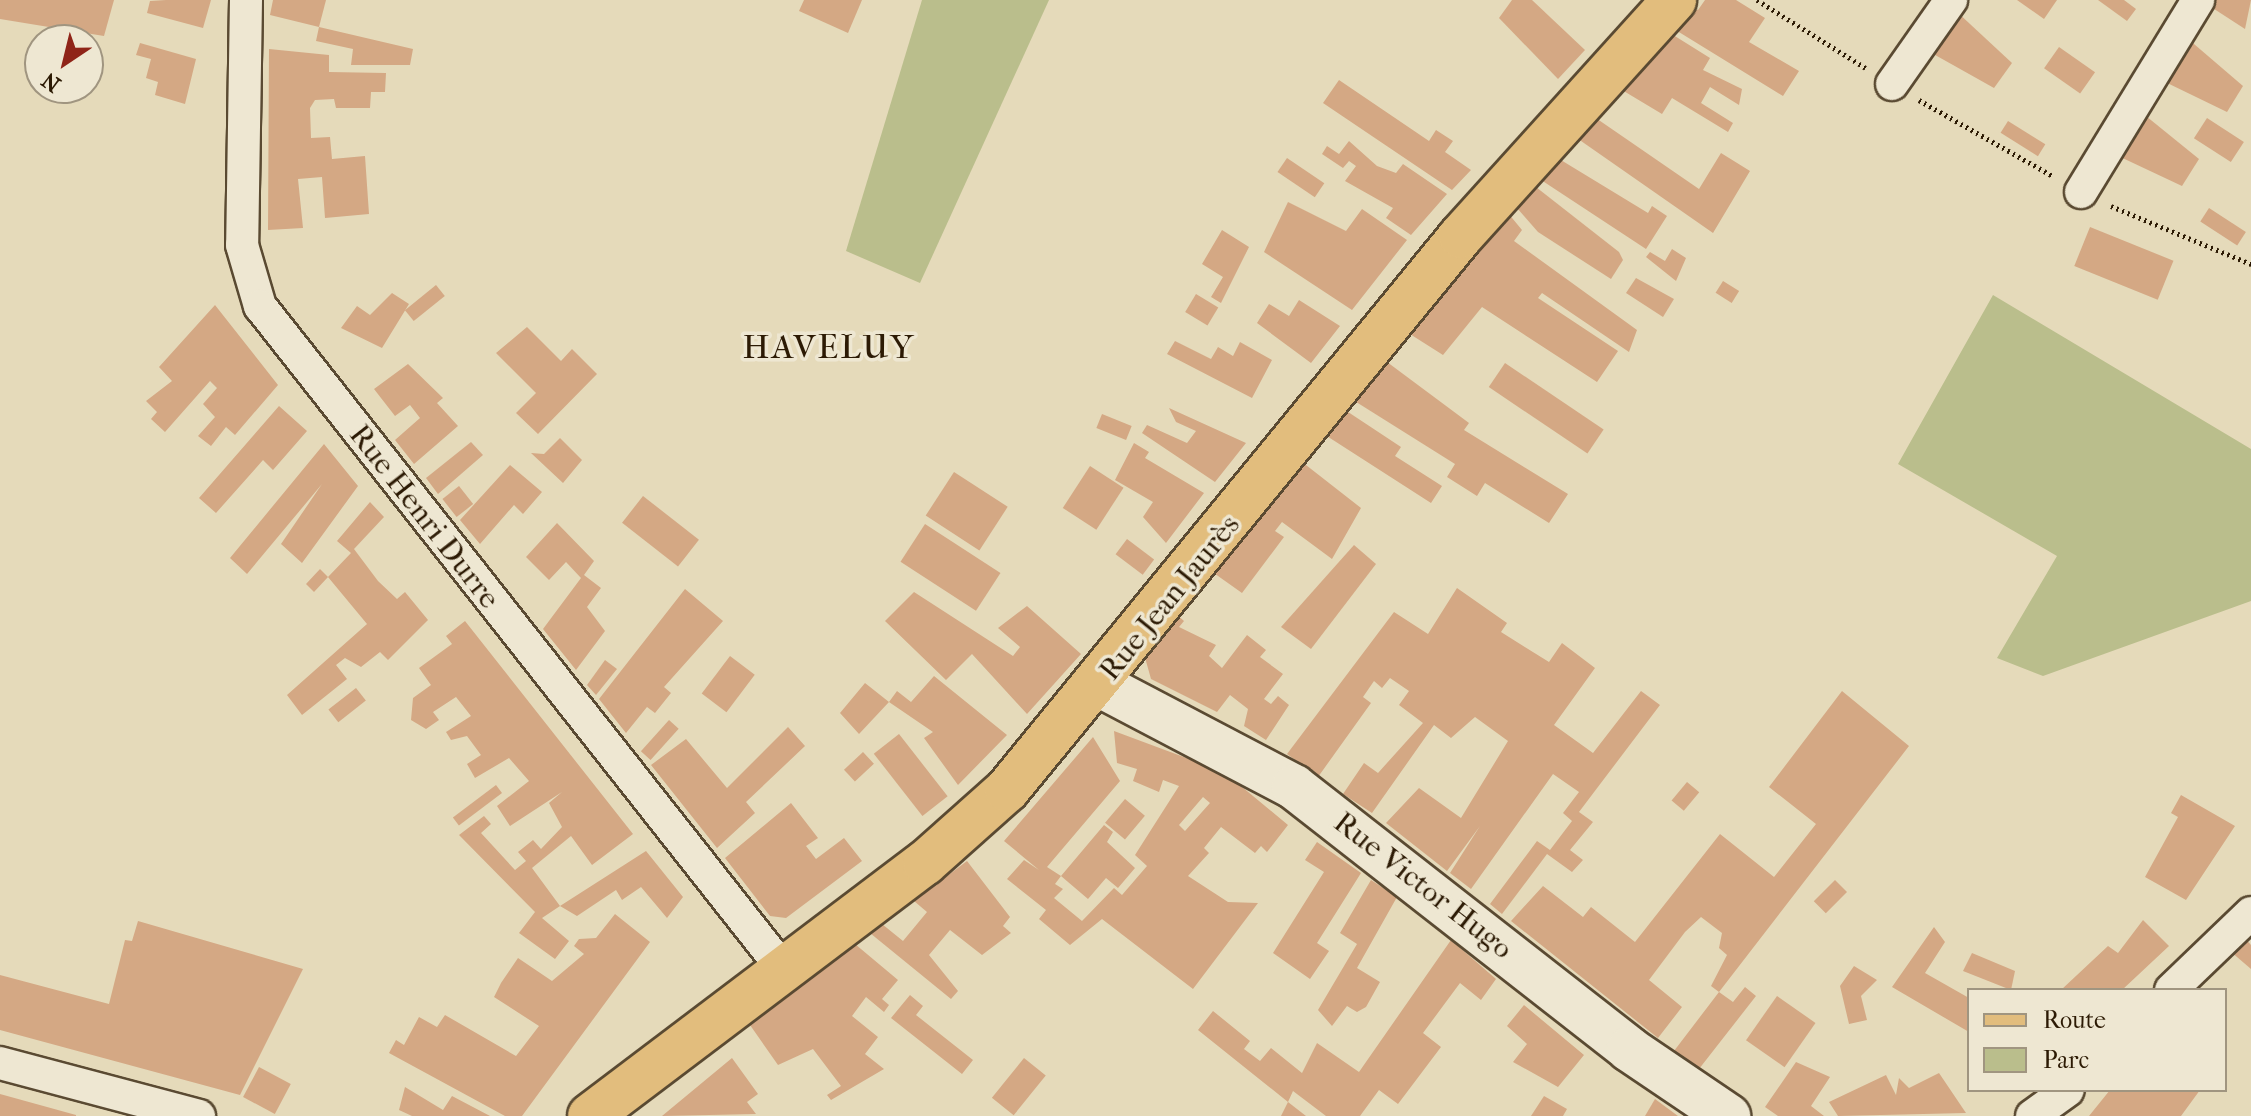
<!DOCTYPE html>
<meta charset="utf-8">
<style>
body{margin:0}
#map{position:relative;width:2251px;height:1116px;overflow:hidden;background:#e5daba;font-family:"IM FELL French Canon",serif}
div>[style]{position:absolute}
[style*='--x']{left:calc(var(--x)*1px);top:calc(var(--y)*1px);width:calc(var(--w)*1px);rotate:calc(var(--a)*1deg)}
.green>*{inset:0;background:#babe8c}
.building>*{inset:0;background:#d4a884;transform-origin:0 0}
.path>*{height:5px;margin-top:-2.5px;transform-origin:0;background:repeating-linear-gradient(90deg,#2c1a04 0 2px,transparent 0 6px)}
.roads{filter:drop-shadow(2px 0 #5a4a32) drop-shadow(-2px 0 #5a4a32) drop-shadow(0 2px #5a4a32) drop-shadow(0 -2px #5a4a32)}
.street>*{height:32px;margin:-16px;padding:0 16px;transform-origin:16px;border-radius:16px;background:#eee7d2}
.secondary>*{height:44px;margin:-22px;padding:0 22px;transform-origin:22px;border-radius:22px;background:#eee7d2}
.primary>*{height:44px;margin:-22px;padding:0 22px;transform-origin:22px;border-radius:22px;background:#e2bd7d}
span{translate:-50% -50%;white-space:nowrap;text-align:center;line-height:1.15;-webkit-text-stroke:7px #eee7d2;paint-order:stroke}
.street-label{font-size:30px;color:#2c1a04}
.quarter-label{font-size:34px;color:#2c1a04;letter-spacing:2px}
.legend{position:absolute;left:1967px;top:988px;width:260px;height:104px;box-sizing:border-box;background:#eee7d2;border:2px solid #a09580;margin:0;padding:10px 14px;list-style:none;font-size:24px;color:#2c1a04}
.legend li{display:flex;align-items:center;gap:16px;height:40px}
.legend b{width:40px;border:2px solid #a09580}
.north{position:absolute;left:24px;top:24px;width:80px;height:80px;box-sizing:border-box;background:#eee7d2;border:2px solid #a09580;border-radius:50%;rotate:215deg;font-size:22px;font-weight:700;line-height:32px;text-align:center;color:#2c1a04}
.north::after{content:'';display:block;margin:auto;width:28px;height:36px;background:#8f2418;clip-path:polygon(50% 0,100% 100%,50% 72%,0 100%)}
</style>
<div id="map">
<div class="green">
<div style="clip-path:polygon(922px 0,1049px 0,920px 283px,846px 251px)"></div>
<div style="clip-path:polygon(1993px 295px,2251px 449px,2251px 601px,2043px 676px,1997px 658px,2057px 556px,1898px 464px)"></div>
</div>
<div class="building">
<div style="clip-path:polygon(0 0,114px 0,104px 36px,0 19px)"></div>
<div style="clip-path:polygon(166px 0,211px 0,203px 28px,147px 13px,150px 1px)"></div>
<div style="clip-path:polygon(273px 0,326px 0,319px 27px,270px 15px)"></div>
<div style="clip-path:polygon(804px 0,862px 0,848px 33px,799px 11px)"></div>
<div style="clip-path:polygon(1512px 0,1532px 0,1585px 50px,1558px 79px,1499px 18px)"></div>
<div style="clip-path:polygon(1705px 0,1736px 0,1765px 18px,1749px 42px,1799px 71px,1783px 96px,1674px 29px,1689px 5px,1698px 10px)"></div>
<div style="clip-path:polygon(2017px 0,2057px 0,2044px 19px)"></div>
<div style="clip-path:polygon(2098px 0,2124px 0,2136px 9px,2127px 21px)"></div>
<div style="clip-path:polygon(2211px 0,2251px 0,2245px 29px,2208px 5px)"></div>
<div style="clip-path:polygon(1956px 11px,2012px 63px,1994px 88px,1928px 51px)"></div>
<div style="clip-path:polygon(319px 27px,413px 49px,410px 65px,351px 65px,353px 49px,316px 41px)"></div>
<div style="clip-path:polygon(1670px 33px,1710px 58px,1703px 70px,1742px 89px,1739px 105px,1710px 87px,1701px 103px,1733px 123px,1728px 132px,1672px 98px,1662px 114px,1617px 87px)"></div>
<div style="clip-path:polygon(2187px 38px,2243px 86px,2227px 112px,2161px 80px)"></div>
<div style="clip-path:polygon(140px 43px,196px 59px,185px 104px,155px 95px,158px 82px,146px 78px,151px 59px,136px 55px)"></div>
<div style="left:2059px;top:47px;width:44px;height:26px;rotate:35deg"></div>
<div style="clip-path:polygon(269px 49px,329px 55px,329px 72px,386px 73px,385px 92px,371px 92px,370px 108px,336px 108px,334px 99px,315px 100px,310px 108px,311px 138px,330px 137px,332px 159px,365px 156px,369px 214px,325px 218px,322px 177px,298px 179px,303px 228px,268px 230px)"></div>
<div style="clip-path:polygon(1339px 80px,1429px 141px,1436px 130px,1453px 141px,1445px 152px,1471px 170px,1452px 190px,1323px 103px)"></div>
<div style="clip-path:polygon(2141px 112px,2199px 159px,2182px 186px,2114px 154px)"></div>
<div style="clip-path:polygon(1590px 114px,1699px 189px,1721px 153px,1750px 171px,1713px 233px,1571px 134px)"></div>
<div style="left:2207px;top:118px;width:44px;height:24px;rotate:33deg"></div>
<div style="left:2008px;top:121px;width:44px;height:14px;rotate:32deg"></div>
<div style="clip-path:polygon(1349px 141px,1377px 166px,1396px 173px,1403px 164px,1447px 194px,1411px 235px,1386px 218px,1393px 208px,1345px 181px,1356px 166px,1349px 161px,1343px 168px,1322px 154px,1327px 146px,1339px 154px)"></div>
<div style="clip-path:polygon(1551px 154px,1648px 213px,1652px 206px,1667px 216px,1646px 249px,1532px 174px)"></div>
<div style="left:1287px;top:158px;width:45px;height:17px;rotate:34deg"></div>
<div style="clip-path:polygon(1527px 180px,1619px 252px,1623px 260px,1611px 279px,1538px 232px,1509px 199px)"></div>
<div style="clip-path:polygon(1288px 202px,1346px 231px,1362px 209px,1407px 240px,1352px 310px,1264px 252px)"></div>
<div style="clip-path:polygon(1503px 207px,1522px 230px,1514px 241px,1637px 330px,1629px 352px,1542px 293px,1538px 298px,1618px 351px,1597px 382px,1482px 307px,1443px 355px,1402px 329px)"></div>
<div style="left:2209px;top:208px;width:44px;height:16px;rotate:33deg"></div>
<div style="left:2090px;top:227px;width:90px;height:42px;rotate:22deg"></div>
<div style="clip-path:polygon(1222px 230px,1249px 247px,1221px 303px,1211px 297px,1223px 277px,1202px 264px)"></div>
<div style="clip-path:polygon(1672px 249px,1686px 258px,1676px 281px,1646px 257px,1650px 252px,1665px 261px)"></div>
<div style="clip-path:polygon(1636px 278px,1674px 299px,1663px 317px,1626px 293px)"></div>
<div style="left:1723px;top:281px;width:19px;height:14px;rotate:32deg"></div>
<div style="left:436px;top:285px;width:14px;height:40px;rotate:51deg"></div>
<div style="clip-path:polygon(392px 293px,409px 304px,382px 348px,341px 328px,357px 306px,370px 315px)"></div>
<div style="left:1196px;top:294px;width:26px;height:21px;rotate:31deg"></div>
<div style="clip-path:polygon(1299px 300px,1340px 326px,1311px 363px,1257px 323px,1269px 304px,1289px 316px)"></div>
<div style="clip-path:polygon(215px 305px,278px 385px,235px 435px,226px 427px,211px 446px,198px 436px,215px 417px,203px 404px,217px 388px,210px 381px,165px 432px,151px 419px,157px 412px,146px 401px,172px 381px,159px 367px)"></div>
<div style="clip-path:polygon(527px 327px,561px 361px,572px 349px,597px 374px,538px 434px,516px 413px,536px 393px,496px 353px)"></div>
<div style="clip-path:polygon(1175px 341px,1211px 359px,1218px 347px,1233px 356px,1240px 342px,1272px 360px,1252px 398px,1167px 354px)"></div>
<div style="clip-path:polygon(1383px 359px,1469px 423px,1464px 430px,1568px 494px,1549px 523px,1485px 483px,1477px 496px,1447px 477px,1455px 464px,1353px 400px)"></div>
<div style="left:1505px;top:363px;width:119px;height:29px;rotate:34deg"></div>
<div style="clip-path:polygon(408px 364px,443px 398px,437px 403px,458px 426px,414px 464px,395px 440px,420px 418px,410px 405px,395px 416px,374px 389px)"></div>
<div style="clip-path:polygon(279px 406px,307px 431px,273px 470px,263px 460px,216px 513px,199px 498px)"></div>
<div style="clip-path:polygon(1339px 406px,1401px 447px,1395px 456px,1442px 486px,1431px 503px,1319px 431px)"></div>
<div style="clip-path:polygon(1169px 408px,1246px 443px,1215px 482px,1142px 433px,1147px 425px,1187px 443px,1196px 431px,1176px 422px)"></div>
<div style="left:1102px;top:414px;width:32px;height:15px;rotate:22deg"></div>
<div style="clip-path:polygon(560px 438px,582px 460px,563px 483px,531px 453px,544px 454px)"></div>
<div style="clip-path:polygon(471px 442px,483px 455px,438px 494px,426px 478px)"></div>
<div style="clip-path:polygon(1134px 443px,1149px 452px,1145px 458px,1204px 493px,1166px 543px,1143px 517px,1153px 502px,1115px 480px)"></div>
<div style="clip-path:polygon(324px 444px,358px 486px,302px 563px,281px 544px,322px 484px,247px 574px,230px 558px)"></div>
<div style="clip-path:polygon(1297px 458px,1361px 508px,1332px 559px,1282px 522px,1275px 531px,1284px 537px,1242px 593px,1211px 571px)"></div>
<div style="clip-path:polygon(510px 465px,542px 492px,523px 514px,514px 505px,480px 544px,460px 520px)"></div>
<div style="left:1090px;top:466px;width:40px;height:50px;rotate:33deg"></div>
<div style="left:954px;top:472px;width:64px;height:52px;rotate:33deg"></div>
<div style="left:459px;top:486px;width:23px;height:21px;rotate:52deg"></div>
<div style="left:643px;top:496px;width:71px;height:34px;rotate:38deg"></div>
<div style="clip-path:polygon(370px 502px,384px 517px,354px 549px,378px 581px,397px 599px,405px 592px,428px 620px,388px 660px,380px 652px,361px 667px,345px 658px,336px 665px,347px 679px,302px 715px,287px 695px,367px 624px,328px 577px,314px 592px,306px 584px,320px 569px,328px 577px,351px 553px,337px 541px)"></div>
<div style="clip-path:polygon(557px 523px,594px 561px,584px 575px,601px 588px,587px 607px,605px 631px,576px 670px,543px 629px,581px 578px,566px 562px,549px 580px,526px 557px)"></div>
<div style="left:925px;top:524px;width:90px;height:45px;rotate:33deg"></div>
<div style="left:1127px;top:539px;width:34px;height:19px;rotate:37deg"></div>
<div style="clip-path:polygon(1354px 545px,1376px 564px,1311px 649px,1281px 627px)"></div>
<div style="clip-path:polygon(1457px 588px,1507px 623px,1501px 632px,1549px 662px,1562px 643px,1595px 668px,1554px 725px,1593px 753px,1641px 691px,1660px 705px,1579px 812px,1593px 822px,1570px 850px,1583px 860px,1572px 872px,1547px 854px,1502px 914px,1490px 904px,1537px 841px,1550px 850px,1572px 821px,1563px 813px,1579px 792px,1553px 774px,1471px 889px,1450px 873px,1480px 826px,1447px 871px,1386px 823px,1419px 788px,1461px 818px,1508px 741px,1475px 717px,1451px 738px,1434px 725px,1372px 813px,1343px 794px,1364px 763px,1378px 773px,1423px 723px,1399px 705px,1409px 691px,1390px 678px,1382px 688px,1374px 681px,1363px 697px,1371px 703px,1318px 777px,1287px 754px,1394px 612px,1428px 634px)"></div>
<div style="clip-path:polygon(685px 589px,723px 621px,664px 687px,671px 693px,655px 713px,647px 707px,626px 733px,599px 699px)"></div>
<div style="clip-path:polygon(914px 592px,1013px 656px,1020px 647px,998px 628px,1027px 606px,1081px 654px,1027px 714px,972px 654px,946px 680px,885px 621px)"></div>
<div style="clip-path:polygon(1176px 614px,1184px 621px,1179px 627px,1216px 645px,1209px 656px,1222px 668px,1247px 635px,1266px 650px,1260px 657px,1283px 674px,1264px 699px,1271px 704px,1278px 696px,1289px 705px,1266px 740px,1244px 726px,1248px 709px,1230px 695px,1217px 712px,1151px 679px,1144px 654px)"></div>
<div style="clip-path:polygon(465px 621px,633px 834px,592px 865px,571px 836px,532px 868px,560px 906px,542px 918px,569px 941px,555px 959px,519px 933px,535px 912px,459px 835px,484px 816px,491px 824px,481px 833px,515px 870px,526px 861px,518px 852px,533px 840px,541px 849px,562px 827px,549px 803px,562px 792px,510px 826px,497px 806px,529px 781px,509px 758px,475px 778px,467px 764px,481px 755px,467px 736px,451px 740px,446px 732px,471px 716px,456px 697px,433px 712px,439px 720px,426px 729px,411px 720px,413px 698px,431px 685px,419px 668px,452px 644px,446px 636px)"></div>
<div style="left:730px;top:656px;width:31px;height:47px;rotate:37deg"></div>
<div style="clip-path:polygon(605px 660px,617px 669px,596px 695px,587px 685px)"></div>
<div style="clip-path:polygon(934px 676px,1007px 735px,958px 785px,924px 738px,933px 732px,889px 702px,859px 734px,840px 713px,865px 683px,889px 702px,897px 691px,911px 702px)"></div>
<div style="left:356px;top:688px;width:16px;height:35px;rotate:52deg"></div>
<div style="clip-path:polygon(1842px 691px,1909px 746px,1719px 992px,1711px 986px,1727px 955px,1719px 948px,1722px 933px,1701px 917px,1685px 932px,1649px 980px,1682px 1007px,1658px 1038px,1511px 921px,1543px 886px,1583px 917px,1591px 907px,1635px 942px,1720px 834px,1774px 877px,1816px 824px,1769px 787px)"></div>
<div style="left:669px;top:720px;width:13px;height:42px;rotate:42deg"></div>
<div style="clip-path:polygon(788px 727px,805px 746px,746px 802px,755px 813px,717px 848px,651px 765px,686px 739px,727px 788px)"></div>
<div style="clip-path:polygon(evenodd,1114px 731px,1224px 772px,1288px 825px,1267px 852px,1261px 846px,1255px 853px,1221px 827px,1204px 848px,1209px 853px,1188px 876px,1228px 902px,1258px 903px,1193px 989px,1102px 919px,1070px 945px,1039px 919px,1046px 910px,1007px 879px,1024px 860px,1039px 870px,1004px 841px,1093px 737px,1120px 781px,1047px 867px,1061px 876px,1055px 884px,1063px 889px,1054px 898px,1082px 921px,1114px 888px,1122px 895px,1147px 866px,1135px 855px,1179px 786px,1163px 780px,1159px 792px,1133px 781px,1137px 769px,1117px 763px,1114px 731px,1203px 797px,1210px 803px,1185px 831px,1179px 825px,1203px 797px)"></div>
<div style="left:899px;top:734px;width:79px;height:32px;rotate:52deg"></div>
<div style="left:863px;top:752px;width:16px;height:26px;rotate:47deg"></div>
<div style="left:1687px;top:782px;width:16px;height:24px;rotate:40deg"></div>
<div style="left:496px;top:785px;width:10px;height:54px;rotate:53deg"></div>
<div style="clip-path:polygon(2181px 795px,2235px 826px,2186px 900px,2145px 877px,2178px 817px,2171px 813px)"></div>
<div style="left:1125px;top:799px;width:26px;height:31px;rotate:40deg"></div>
<div style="clip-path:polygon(791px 803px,818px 838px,806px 846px,816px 859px,844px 838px,862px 861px,786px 918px,770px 916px,725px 858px)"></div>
<div style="clip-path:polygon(1104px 825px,1113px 832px,1107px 842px,1135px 868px,1118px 888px,1106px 878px,1088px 899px,1061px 876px)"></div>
<div style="clip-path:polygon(1317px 842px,1361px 873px,1317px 943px,1329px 951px,1310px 979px,1273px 953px,1324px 872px,1305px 860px)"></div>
<div style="clip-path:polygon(646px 851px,683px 897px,667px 918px,641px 887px,622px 900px,616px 890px,577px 916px,560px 906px)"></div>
<div style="clip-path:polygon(967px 861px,1010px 917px,1003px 926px,1011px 933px,982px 955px,950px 930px,929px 955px,958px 991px,951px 999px,870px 933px,882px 924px,903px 941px,927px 912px,914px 901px)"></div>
<div style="clip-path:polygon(1371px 880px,1397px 897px,1357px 968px,1380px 982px,1366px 1007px,1357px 1012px,1347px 1006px,1332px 1026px,1318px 1010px,1357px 944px,1340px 933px)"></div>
<div style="left:1835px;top:880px;width:17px;height:30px;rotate:45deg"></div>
<div style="clip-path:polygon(615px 914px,650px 942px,522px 1116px,505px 1116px,389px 1053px,396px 1040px,404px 1045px,419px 1017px,437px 1027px,445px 1015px,516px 1056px,539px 1026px,494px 997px,501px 983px,518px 958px,552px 981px,584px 954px,574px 946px,579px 939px,596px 938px)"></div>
<div style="clip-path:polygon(2143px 920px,2169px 946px,2122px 990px,2061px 990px,2108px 946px,2118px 953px)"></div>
<div style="clip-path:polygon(138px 921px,303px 969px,240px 1095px,0 1030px,0 975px,109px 1004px,125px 940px,132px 941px)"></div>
<div style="clip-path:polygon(1934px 927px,1945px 942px,1925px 973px,1969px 998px,1969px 1032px,1892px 987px)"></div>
<div style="clip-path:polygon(2244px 937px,2251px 945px,2251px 969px,2230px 951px)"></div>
<div style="clip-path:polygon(1451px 940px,1496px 979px,1481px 1000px,1460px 983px,1423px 1033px,1441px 1047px,1398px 1104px,1379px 1090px,1360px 1116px,1326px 1116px,1293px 1091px,1288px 1102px,1198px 1030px,1213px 1011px,1250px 1041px,1244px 1049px,1260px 1061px,1271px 1048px,1302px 1073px,1317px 1043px,1359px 1072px)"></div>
<div style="clip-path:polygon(855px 944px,898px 980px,882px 999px,889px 1005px,884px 1012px,866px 997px,852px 1016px,878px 1037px,865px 1054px,884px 1069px,831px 1100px,827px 1095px,841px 1086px,813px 1049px,778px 1065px,750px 1025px)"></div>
<div style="clip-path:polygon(1972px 953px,2015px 971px,2011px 990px,1963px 971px)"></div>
<div style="clip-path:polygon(1854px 966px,1877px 980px,1861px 996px,1867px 1020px,1849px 1024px,1840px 986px)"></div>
<div style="clip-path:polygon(1745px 987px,1756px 996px,1699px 1069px,1674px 1051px,1719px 992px,1733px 1002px)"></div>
<div style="clip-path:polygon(910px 995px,923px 1006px,916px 1015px,973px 1060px,962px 1074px,891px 1018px)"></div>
<div style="left:1777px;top:996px;width:47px;height:54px;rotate:35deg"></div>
<div style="clip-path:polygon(1524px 1005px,1584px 1055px,1558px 1087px,1513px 1062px,1527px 1044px,1507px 1026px)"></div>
<div style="clip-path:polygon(732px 1058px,758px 1094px,747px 1102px,756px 1114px,662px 1116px)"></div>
<div style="left:1024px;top:1058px;width:28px;height:51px;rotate:39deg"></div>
<div style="clip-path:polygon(1796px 1062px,1830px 1077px,1811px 1106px,1824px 1116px,1778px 1116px,1765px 1107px)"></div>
<div style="left:259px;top:1067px;width:36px;height:34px;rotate:28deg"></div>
<div style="clip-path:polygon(1939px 1073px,1966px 1113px,1838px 1116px,1829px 1102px,1886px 1075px,1896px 1095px,1899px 1078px,1909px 1088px)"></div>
<div style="clip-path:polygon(405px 1087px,443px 1110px,452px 1096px,490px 1116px,412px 1116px,399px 1110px)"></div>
<div style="clip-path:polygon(2110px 1090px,2130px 1092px,2200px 1090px,2181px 1116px,2089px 1116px)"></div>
<div style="clip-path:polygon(0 1094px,76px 1115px,76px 1116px,0 1116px)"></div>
<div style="clip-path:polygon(1544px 1096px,1567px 1109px,1563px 1116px,1531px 1116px)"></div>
<div style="clip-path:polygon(1655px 1099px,1678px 1116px,1645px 1116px)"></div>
<div style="clip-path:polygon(1288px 1102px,1306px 1116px,1281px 1116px)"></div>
</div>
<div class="path">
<div style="--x:1757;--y:0;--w:128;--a:32"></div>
<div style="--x:1919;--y:100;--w:154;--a:29.6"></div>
<div style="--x:2111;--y:206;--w:152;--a:22.5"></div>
</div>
<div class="roads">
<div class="street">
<div style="--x:246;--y:0;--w:245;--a:90.9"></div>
<div style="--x:242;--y:245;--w:64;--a:73.6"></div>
<div style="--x:260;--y:306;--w:844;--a:51.73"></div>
<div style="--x:1892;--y:84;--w:103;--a:-54.9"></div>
<div style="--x:2081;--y:192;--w:225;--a:-58.6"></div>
<div style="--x:2171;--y:990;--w:111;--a:-43.9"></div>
<div style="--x:0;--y:1063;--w:206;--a:14.9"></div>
<div style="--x:2032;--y:1116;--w:44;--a:-35.8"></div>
</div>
<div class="secondary">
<div style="--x:1100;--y:685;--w:219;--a:27.7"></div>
<div style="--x:1294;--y:787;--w:425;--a:38"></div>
<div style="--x:1629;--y:1049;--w:120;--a:34.1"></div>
</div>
<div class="primary">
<div style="--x:590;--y:1116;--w:420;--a:-37.1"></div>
<div style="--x:925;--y:863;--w:110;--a:-41.7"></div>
<div style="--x:1007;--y:790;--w:716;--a:-50.67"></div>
<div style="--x:1461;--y:236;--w:318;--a:-47.9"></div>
</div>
</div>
<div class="street-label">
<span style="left:424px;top:517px;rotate:52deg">Rue Henri Durre</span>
<span style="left:1170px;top:598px;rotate:-51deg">Rue Jean Jaurès</span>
<span style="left:1423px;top:886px;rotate:38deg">Rue Victor Hugo</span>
</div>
<div class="quarter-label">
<span style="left:829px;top:348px">HAVELUY</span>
</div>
<ul class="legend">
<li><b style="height:10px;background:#e2bd7d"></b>Route</li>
<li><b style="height:22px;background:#babe8c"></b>Parc</li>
</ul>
<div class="north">N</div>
</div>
